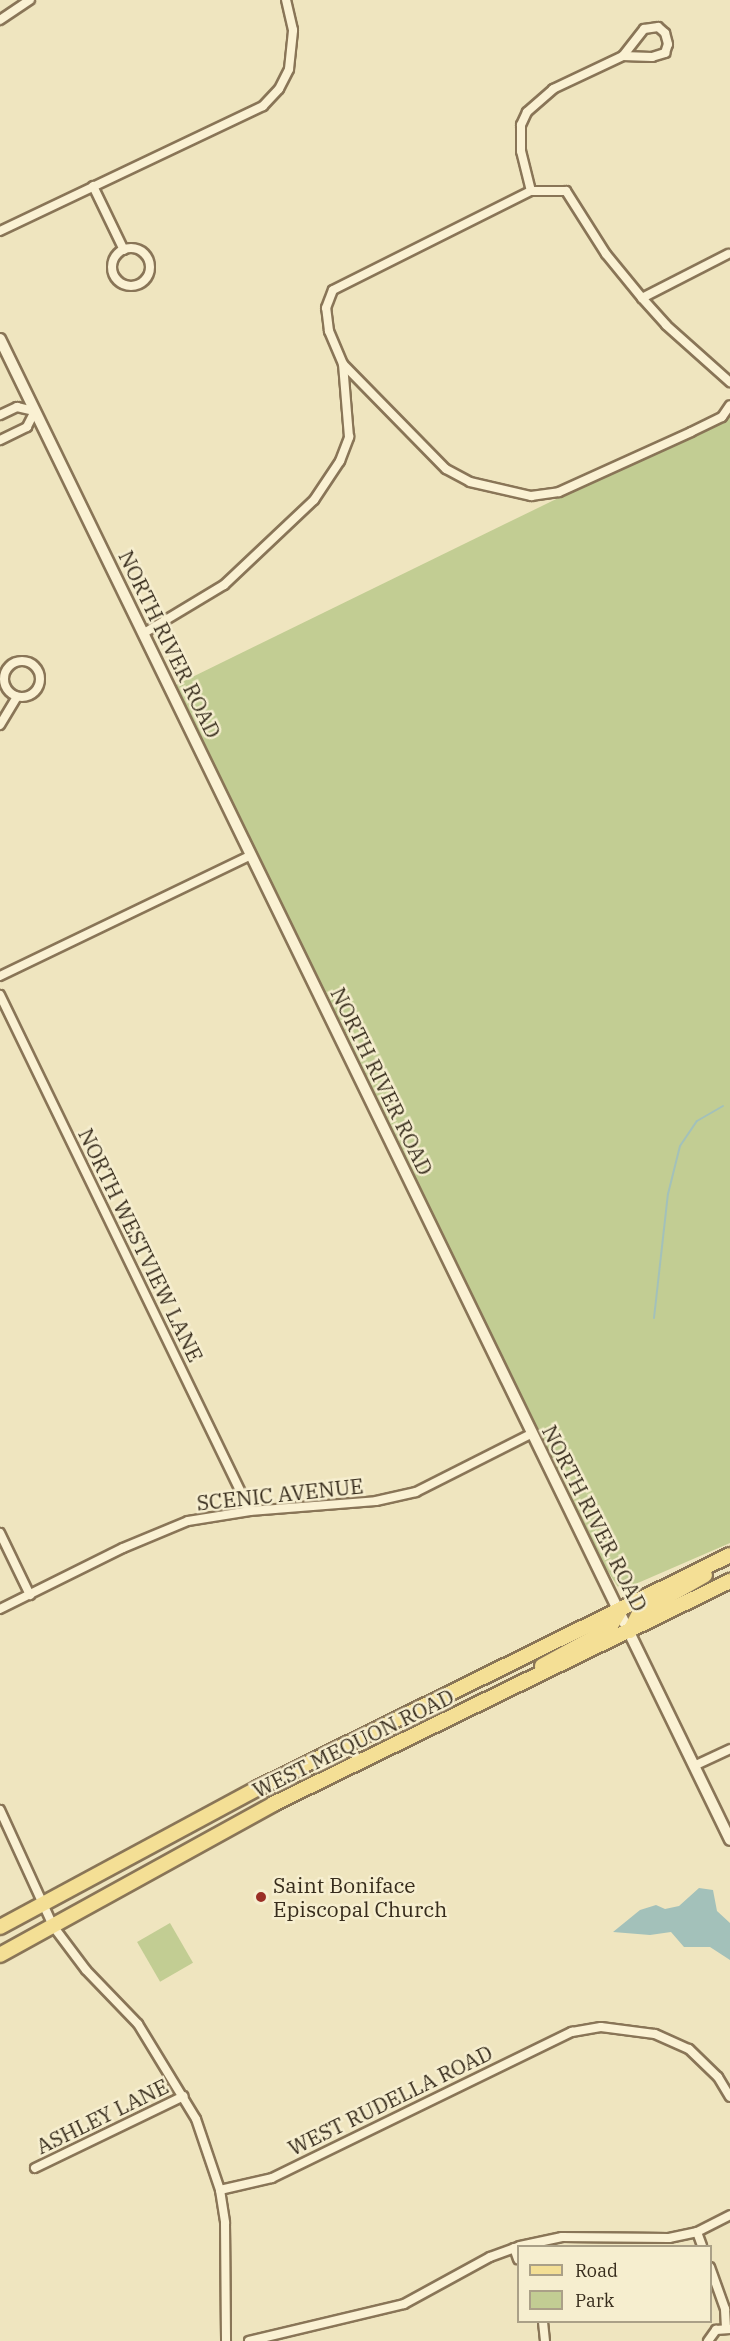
<!DOCTYPE html>
<style>
body{margin:0}
#map{position:relative;width:730px;height:2341px;overflow:hidden;background:#efe5bf;font-family:"IBM Plex Serif",serif}
div>[style]{position:absolute}
[style*='--x']{left:calc(var(--x)*1px);top:calc(var(--y)*1px);width:calc(var(--w)*1px);rotate:calc(var(--a)*1deg)}
.green>*{inset:0;background:#c2cd93;transform-origin:0 0}
.water>*{inset:0;background:#a3c1ba}
.stream>*{height:2px;margin:-1px;padding:0 1px;transform-origin:1px;border-radius:1px;background:#a3c1ba}
.roads{filter:drop-shadow(2px 0 #897557) drop-shadow(-2px 0 #897557) drop-shadow(0 2px #897557) drop-shadow(0 -2px #897557)}
.minor>*{height:8px;margin:-4px;padding:0 4px;transform-origin:4px;border-radius:4px;background:#faf1d3}
.minor>.ring{margin:-4px;padding:0;box-sizing:content-box;background:none;border:8px solid #faf1d3;border-radius:50%}
.tertiary>*{height:10px;margin:-5px;padding:0 5px;transform-origin:5px;border-radius:5px;background:#faf1d3}
.primary>*{height:14px;margin:-7px;padding:0 7px;transform-origin:7px;border-radius:7px;background:#f4df95}
.dots>*{width:16px;height:16px;translate:-50% -50%;box-sizing:border-box;border:3px solid #f6eecf;border-radius:50%}
span{translate:-50% -50%;white-space:nowrap;text-align:center;line-height:1.15;-webkit-text-stroke:5px #f6eecf;paint-order:stroke}
.street-label{font-size:21px;color:#372c1c}
.poi-label{font-size:21px;color:#372c1c}
.left{translate:0 -50%;text-align:left}
.legend{position:absolute;left:517px;top:2245px;width:195px;height:78px;box-sizing:border-box;background:#f6eecf;border:2px solid #aaa087;margin:0;padding:8px 10px;list-style:none;font-size:18px;color:#372c1c}
.legend li{display:flex;align-items:center;gap:12px;height:30px}
.legend b{width:30px;border:2px solid #aaa087}
</style>
<div id="map">
<div class="green">
<div style="clip-path:polygon(730px 414px,730px 1543px,624px 1589px,618px 1587px,605px 1567px,571px 1501px,176px 685px)"></div>
<div style="left:170px;top:1923px;width:46px;height:38px;rotate:60deg"></div>
</div>
<div class="water">
<div style="clip-path:polygon(699px 1888px,713px 1890px,717px 1911px,730px 1923px,730px 1960px,710px 1947px,684px 1947px,671px 1932px,650px 1935px,613px 1932px,640px 1910px,656px 1905px,665px 1909px,679px 1906px)"></div>
</div>
<div class="stream">
<div style="--x:654;--y:1318;--w:125;--a:-83.6"></div>
<div style="--x:668;--y:1194;--w:49;--a:-76"></div>
<div style="--x:680;--y:1146;--w:30;--a:-56"></div>
<div style="--x:697;--y:1121;--w:30;--a:-30"></div>
</div>
<div class="roads">
<div class="minor">
<div style="--x:0;--y:20;--w:36;--a:-34"></div>
<div style="--x:93;--y:186;--w:71;--a:64.2"></div>
<div style="--x:531;--y:191;--w:41;--a:-104"></div>
<div style="--x:521;--y:151;--w:26;--a:-90"></div>
<div style="--x:521;--y:125;--w:14;--a:-65"></div>
<div style="--x:527;--y:112;--w:35;--a:-41"></div>
<div style="--x:553;--y:89;--w:77;--a:-25.2"></div>
<div style="--x:623;--y:56;--w:29;--a:2"></div>
<div style="--x:652;--y:57;--w:14;--a:-17"></div>
<div style="--x:665;--y:53;--w:9;--a:-72"></div>
<div style="--x:668;--y:44;--w:11;--a:-105"></div>
<div style="--x:665;--y:33;--w:9;--a:-139"></div>
<div style="--x:658;--y:27;--w:14;--a:172"></div>
<div style="--x:644;--y:29;--w:34;--a:128"></div>
<div style="--x:0;--y:231;--w:291;--a:-25.4"></div>
<div style="--x:263;--y:106;--w:23;--a:-47"></div>
<div style="--x:279;--y:89;--w:22;--a:-63"></div>
<div style="--x:289;--y:69;--w:39;--a:-84"></div>
<div style="--x:293;--y:30;--w:31;--a:-103"></div>
<div class="ring" style="left:112px;top:248px;width:30px;height:30px"></div>
<div style="--x:642;--y:298;--w:97;--a:-27.1"></div>
<div style="--x:343;--y:364;--w:147;--a:45.6"></div>
<div style="--x:446;--y:469;--w:27;--a:28"></div>
<div style="--x:470;--y:482;--w:63;--a:12.9"></div>
<div style="--x:531;--y:496;--w:28;--a:-8"></div>
<div style="--x:559;--y:492;--w:145;--a:-24.4"></div>
<div style="--x:691;--y:432;--w:34;--a:-26"></div>
<div style="--x:722;--y:417;--w:14;--a:-56"></div>
<div style="--x:0;--y:415;--w:19;--a:-25"></div>
<div style="--x:17;--y:407;--w:18;--a:13"></div>
<div style="--x:35;--y:411;--w:18;--a:117"></div>
<div style="--x:27;--y:427;--w:30;--a:154"></div>
<div style="--x:144;--y:633;--w:93;--a:-31"></div>
<div style="--x:224;--y:585;--w:124;--a:-43.4"></div>
<div style="--x:314;--y:500;--w:47;--a:-56.3"></div>
<div style="--x:340;--y:461;--w:26;--a:-69"></div>
<div style="--x:349;--y:437;--w:73;--a:-94.7"></div>
<div style="--x:343;--y:364;--w:36;--a:-113"></div>
<div style="--x:329;--y:331;--w:23;--a:-97"></div>
<div style="--x:326;--y:308;--w:19;--a:-69"></div>
<div style="--x:333;--y:290;--w:221;--a:-26.6"></div>
<div style="--x:531;--y:191;--w:35;--a:0"></div>
<div style="--x:566;--y:191;--w:75;--a:57.6"></div>
<div style="--x:606;--y:254;--w:57;--a:50.7"></div>
<div style="--x:642;--y:298;--w:36;--a:48"></div>
<div style="--x:666;--y:325;--w:86;--a:41.7"></div>
<div class="ring" style="left:4px;top:661px;width:28px;height:28px"></div>
<div style="--x:0;--y:725;--w:33;--a:-59"></div>
<div style="--x:0;--y:976;--w:279;--a:-25.7"></div>
<div style="--x:0;--y:995;--w:573;--a:64.15"></div>
<div style="--x:0;--y:1533;--w:69;--a:64.2"></div>
<div style="--x:0;--y:1609;--w:137;--a:-26.4"></div>
<div style="--x:123;--y:1548;--w:70;--a:-22.6"></div>
<div style="--x:188;--y:1521;--w:63;--a:-9.2"></div>
<div style="--x:250;--y:1511;--w:126;--a:-4.5"></div>
<div style="--x:376;--y:1501;--w:41;--a:-12.7"></div>
<div style="--x:416;--y:1492;--w:129;--a:-26.8"></div>
<div style="--x:694;--y:1766;--w:40;--a:-25"></div>
<div style="--x:0;--y:1810;--w:128;--a:65.4"></div>
<div style="--x:53;--y:1926;--w:55;--a:53.1"></div>
<div style="--x:86;--y:1970;--w:75;--a:46.1"></div>
<div style="--x:138;--y:2024;--w:111;--a:58.6"></div>
<div style="--x:196;--y:2119;--w:75;--a:71.3"></div>
<div style="--x:220;--y:2190;--w:33;--a:81"></div>
<div style="--x:225;--y:2223;--w:118;--a:89.5"></div>
<div style="--x:35;--y:2168;--w:165;--a:-25.8"></div>
<div style="--x:220;--y:2190;--w:53;--a:-13"></div>
<div style="--x:272;--y:2178;--w:334;--a:-26"></div>
<div style="--x:572;--y:2032;--w:29;--a:-10"></div>
<div style="--x:601;--y:2027;--w:54;--a:7.4"></div>
<div style="--x:655;--y:2034;--w:37;--a:24"></div>
<div style="--x:689;--y:2049;--w:40;--a:44"></div>
<div style="--x:718;--y:2077;--w:23;--a:59"></div>
<div style="--x:697;--y:2232;--w:15;--a:70"></div>
<div style="--x:520;--y:2246;--w:43;--a:-12.1"></div>
<div style="--x:562;--y:2237;--w:107;--a:0.5"></div>
<div style="--x:669;--y:2238;--w:29;--a:-12"></div>
<div style="--x:697;--y:2232;--w:37;--a:-27"></div>
<div style="--x:514;--y:2248;--w:12;--a:70"></div>
<div style="--x:710;--y:2267;--w:45;--a:70.3"></div>
<div style="--x:725;--y:2309;--w:18;--a:87"></div>
<div style="--x:543;--y:2322;--w:19;--a:84"></div>
<div style="--x:249;--y:2341;--w:159;--a:-13.4"></div>
<div style="--x:404;--y:2304;--w:98;--a:-28.7"></div>
<div style="--x:490;--y:2257;--w:30;--a:-20"></div>
<div style="--x:708;--y:2341;--w:14;--a:-54"></div>
<div style="--x:716;--y:2330;--w:14;--a:-4"></div>
</div>
<div class="tertiary">
<div style="--x:0;--y:339;--w:1669;--a:64.06"></div>
</div>
<div class="primary">
<div style="--x:630;--y:1631;--w:20;--a:-63"></div>
<div style="--x:639;--y:1613;--w:76;--a:-29.9"></div>
<div style="--x:542;--y:1666;--w:77;--a:-28.9"></div>
<div style="--x:609;--y:1629;--w:21;--a:-59"></div>
<div style="--x:0;--y:1927;--w:293;--a:-28.3"></div>
<div style="--x:258;--y:1788;--w:526;--a:-26.27"></div>
<div style="--x:0;--y:1955;--w:312;--a:-28.9"></div>
<div style="--x:273;--y:1804;--w:509;--a:-26.01"></div>
</div>
</div>
<div class="dots">
<div style="left:261px;top:1897px;background:#9a2e25"></div>
</div>
<div class="street-label">
<span style="left:170px;top:644px;rotate:64deg">NORTH RIVER ROAD</span>
<span style="left:382px;top:1081px;rotate:64deg">NORTH RIVER ROAD</span>
<span style="left:141px;top:1245px;rotate:64deg">NORTH WESTVIEW LANE</span>
<span style="left:280px;top:1494px;rotate:-6deg">SCENIC AVENUE</span>
<span style="left:595px;top:1518px;rotate:63deg">NORTH RIVER ROAD</span>
<span style="left:353px;top:1743px;rotate:-26deg">WEST MEQUON ROAD</span>
<span style="left:390px;top:2100px;rotate:-26deg">WEST RUDELLA ROAD</span>
<span style="left:102px;top:2116px;rotate:-26deg">ASHLEY LANE</span>
</div>
<div class="poi-label">
<span class="left" style="left:273px;top:1897px">Saint Boniface<br>Episcopal Church</span>
</div>
<ul class="legend">
<li><b style="height:8px;background:#f4df95"></b>Road</li>
<li><b style="height:16px;background:#c2cd93"></b>Park</li>
</ul>
</div>
